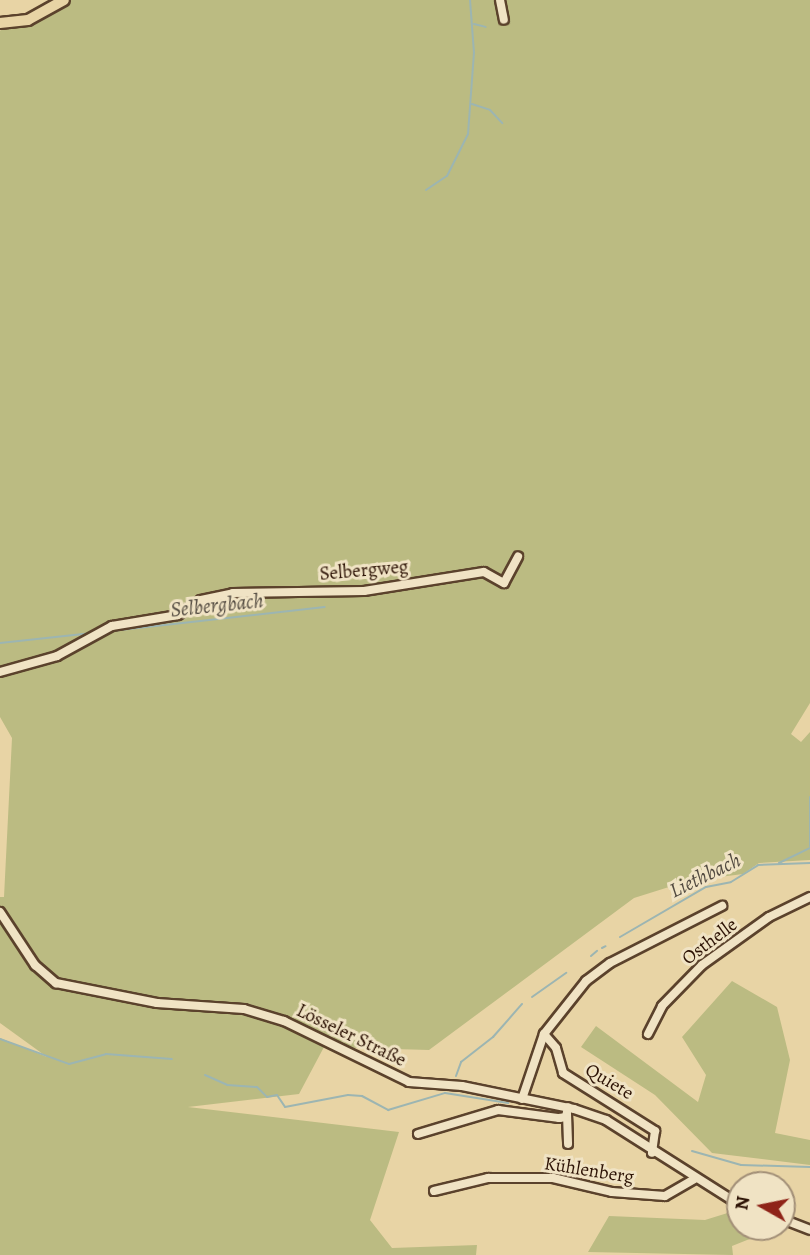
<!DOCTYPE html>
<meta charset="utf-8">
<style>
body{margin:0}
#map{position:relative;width:810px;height:1255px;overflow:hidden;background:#e8d4a5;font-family:Alegreya,serif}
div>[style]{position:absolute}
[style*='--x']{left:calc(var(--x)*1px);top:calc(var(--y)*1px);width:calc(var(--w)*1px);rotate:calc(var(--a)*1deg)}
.green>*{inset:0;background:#bbbb82}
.stream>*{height:2px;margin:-1px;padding:0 1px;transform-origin:1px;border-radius:1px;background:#9cb5b2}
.roads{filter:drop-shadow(2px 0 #5b422c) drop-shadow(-2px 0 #5b422c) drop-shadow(0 2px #5b422c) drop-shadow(0 -2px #5b422c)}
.minor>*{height:8px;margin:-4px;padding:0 4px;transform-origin:4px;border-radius:4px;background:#f0e3c4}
.major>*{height:10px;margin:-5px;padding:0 5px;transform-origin:5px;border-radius:5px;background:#e8d4a5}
span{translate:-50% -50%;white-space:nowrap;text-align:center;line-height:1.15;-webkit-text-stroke:6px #f0e3c4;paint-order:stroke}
.street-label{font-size:19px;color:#2c1204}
.water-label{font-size:21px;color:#534b41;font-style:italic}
.north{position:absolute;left:726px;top:1171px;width:70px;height:70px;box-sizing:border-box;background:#f0e3c4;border:2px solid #a28f77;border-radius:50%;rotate:279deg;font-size:19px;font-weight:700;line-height:28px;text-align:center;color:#2c1204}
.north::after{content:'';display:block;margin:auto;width:24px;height:32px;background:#8f2418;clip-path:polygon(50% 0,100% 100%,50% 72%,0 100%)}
</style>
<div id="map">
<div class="green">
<div style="clip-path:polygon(66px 0,810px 0,810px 703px,791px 734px,801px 742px,810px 732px,810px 860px,759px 863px,743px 874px,688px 881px,634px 898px,429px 1050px,324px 1047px,299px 1094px,188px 1107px,399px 1132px,370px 1220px,392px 1248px,477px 1245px,476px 1255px,0 1255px,0 1038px,47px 1057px,0 1023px,0 897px,4px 897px,12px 738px,0 717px,0 31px,6px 24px)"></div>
<div style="clip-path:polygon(732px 981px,777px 1007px,790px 1060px,775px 1133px,810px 1140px,810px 1165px,712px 1153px,655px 1095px,581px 1047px,596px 1026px,698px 1102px,706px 1075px,682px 1037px)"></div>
<div style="clip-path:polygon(734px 1211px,740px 1212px,740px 1227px,780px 1227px,732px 1246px,733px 1255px,588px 1252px,609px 1216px,705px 1220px)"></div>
</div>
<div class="stream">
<div style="--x:474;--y:24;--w:12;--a:14"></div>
<div style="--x:472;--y:104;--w:19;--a:18"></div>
<div style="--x:490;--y:110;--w:18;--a:47"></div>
<div style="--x:426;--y:190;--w:25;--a:-34"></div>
<div style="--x:447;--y:176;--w:47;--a:-63.4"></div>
<div style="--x:468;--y:134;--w:81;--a:-85.8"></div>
<div style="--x:474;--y:53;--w:53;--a:-94.3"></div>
<div style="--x:111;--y:631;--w:215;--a:-6.4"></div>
<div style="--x:0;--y:643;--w:93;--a:-6.2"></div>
<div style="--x:810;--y:797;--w:49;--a:90"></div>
<div style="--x:779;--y:863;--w:34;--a:-26"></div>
<div style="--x:620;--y:937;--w:99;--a:-30.2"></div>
<div style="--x:706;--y:887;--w:25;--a:-11"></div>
<div style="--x:731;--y:882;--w:32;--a:-32"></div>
<div style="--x:758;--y:865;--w:52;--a:-2.2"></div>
<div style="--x:602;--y:948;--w:4;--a:-27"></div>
<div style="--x:591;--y:956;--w:8;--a:-40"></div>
<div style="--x:532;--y:997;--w:42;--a:-35.2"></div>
<div style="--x:0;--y:1039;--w:73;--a:19.9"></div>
<div style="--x:69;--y:1064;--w:38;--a:-15"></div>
<div style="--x:106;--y:1054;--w:66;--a:4.3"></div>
<div style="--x:205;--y:1075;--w:24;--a:24"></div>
<div style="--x:227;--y:1085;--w:30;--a:4"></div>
<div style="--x:257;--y:1087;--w:14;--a:45"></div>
<div style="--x:267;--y:1097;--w:10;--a:-11"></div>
<div style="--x:277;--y:1095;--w:14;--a:56"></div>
<div style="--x:285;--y:1107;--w:64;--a:-10.8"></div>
<div style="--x:348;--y:1095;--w:14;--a:4"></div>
<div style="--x:362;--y:1096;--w:30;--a:28"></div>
<div style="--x:388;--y:1110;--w:59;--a:-16.6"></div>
<div style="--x:445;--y:1093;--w:64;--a:9"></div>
<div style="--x:456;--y:1076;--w:15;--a:-70"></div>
<div style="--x:461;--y:1062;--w:41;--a:-38"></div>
<div style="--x:493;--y:1037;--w:44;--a:-48.7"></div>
<div style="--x:692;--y:1151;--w:51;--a:15.9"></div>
<div style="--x:741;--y:1165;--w:69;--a:1.7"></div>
</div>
<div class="roads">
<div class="minor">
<div style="--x:500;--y:0;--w:20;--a:79"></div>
<div style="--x:0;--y:672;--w:59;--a:-15.7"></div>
<div style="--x:57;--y:656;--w:63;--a:-28.6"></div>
<div style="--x:112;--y:626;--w:67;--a:-9.5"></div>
<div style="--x:178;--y:615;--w:27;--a:-33"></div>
<div style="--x:201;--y:600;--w:33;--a:-12"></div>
<div style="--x:233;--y:593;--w:131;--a:-0.9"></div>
<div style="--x:364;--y:591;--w:121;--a:-9"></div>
<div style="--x:484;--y:572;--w:23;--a:29"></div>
<div style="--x:504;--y:583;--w:30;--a:-62"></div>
<div style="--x:0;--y:912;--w:64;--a:56.6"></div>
<div style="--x:35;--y:965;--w:28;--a:41"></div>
<div style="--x:56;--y:983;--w:103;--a:11.2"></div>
<div style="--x:157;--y:1003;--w:87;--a:3.9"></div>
<div style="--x:244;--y:1009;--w:42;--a:16.7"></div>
<div style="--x:284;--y:1021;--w:139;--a:26"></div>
<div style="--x:409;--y:1082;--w:53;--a:4.3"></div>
<div style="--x:462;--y:1086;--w:114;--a:11.6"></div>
<div style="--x:574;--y:1109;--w:34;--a:19"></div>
<div style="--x:606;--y:1120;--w:159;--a:32.4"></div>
<div style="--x:544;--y:1034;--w:18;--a:49"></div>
<div style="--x:556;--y:1048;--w:26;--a:74"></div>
<div style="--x:563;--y:1073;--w:109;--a:32.2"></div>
<div style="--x:655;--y:1131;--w:22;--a:98"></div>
<div style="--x:648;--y:1034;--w:31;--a:-63"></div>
<div style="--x:662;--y:1006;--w:57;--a:-45.7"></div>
<div style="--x:702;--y:965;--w:82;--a:-35.6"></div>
<div style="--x:769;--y:917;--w:46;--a:-26"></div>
<div style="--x:522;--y:1099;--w:69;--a:-71.3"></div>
<div style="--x:544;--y:1034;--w:68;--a:-51.6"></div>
<div style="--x:586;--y:981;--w:30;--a:-37"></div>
<div style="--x:610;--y:963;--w:126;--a:-27"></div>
<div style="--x:567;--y:1114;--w:30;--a:88"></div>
<div style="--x:418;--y:1134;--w:84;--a:-16.7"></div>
<div style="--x:498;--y:1110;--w:62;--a:7.5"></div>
<div style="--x:559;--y:1118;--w:7;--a:-8"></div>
<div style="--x:566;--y:1117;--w:10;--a:-79"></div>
<div style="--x:434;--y:1191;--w:56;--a:-13.5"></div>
<div style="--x:488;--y:1178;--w:65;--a:0"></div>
<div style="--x:553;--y:1178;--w:61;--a:13.3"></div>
<div style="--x:612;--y:1192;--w:53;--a:4.3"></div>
<div style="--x:665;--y:1196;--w:34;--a:-30"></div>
<div style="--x:782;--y:1219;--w:30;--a:21"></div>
</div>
<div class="major">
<div style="--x:0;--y:23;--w:28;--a:-6"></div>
<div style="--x:28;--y:20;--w:41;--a:-29.1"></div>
</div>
</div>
<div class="street-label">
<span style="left:364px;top:571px;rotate:-5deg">Selbergweg</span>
<span style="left:710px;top:942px;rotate:-37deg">Osthelle</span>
<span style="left:351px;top:1036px;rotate:26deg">Lösseler Straße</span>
<span style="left:609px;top:1082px;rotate:31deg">Quiete</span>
<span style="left:589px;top:1171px;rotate:9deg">Kühlenberg</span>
</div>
<div class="water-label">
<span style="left:217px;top:605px;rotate:-6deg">Selbergbach</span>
<span style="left:705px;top:875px;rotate:-26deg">Liethbach</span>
</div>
<div class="north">N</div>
</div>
